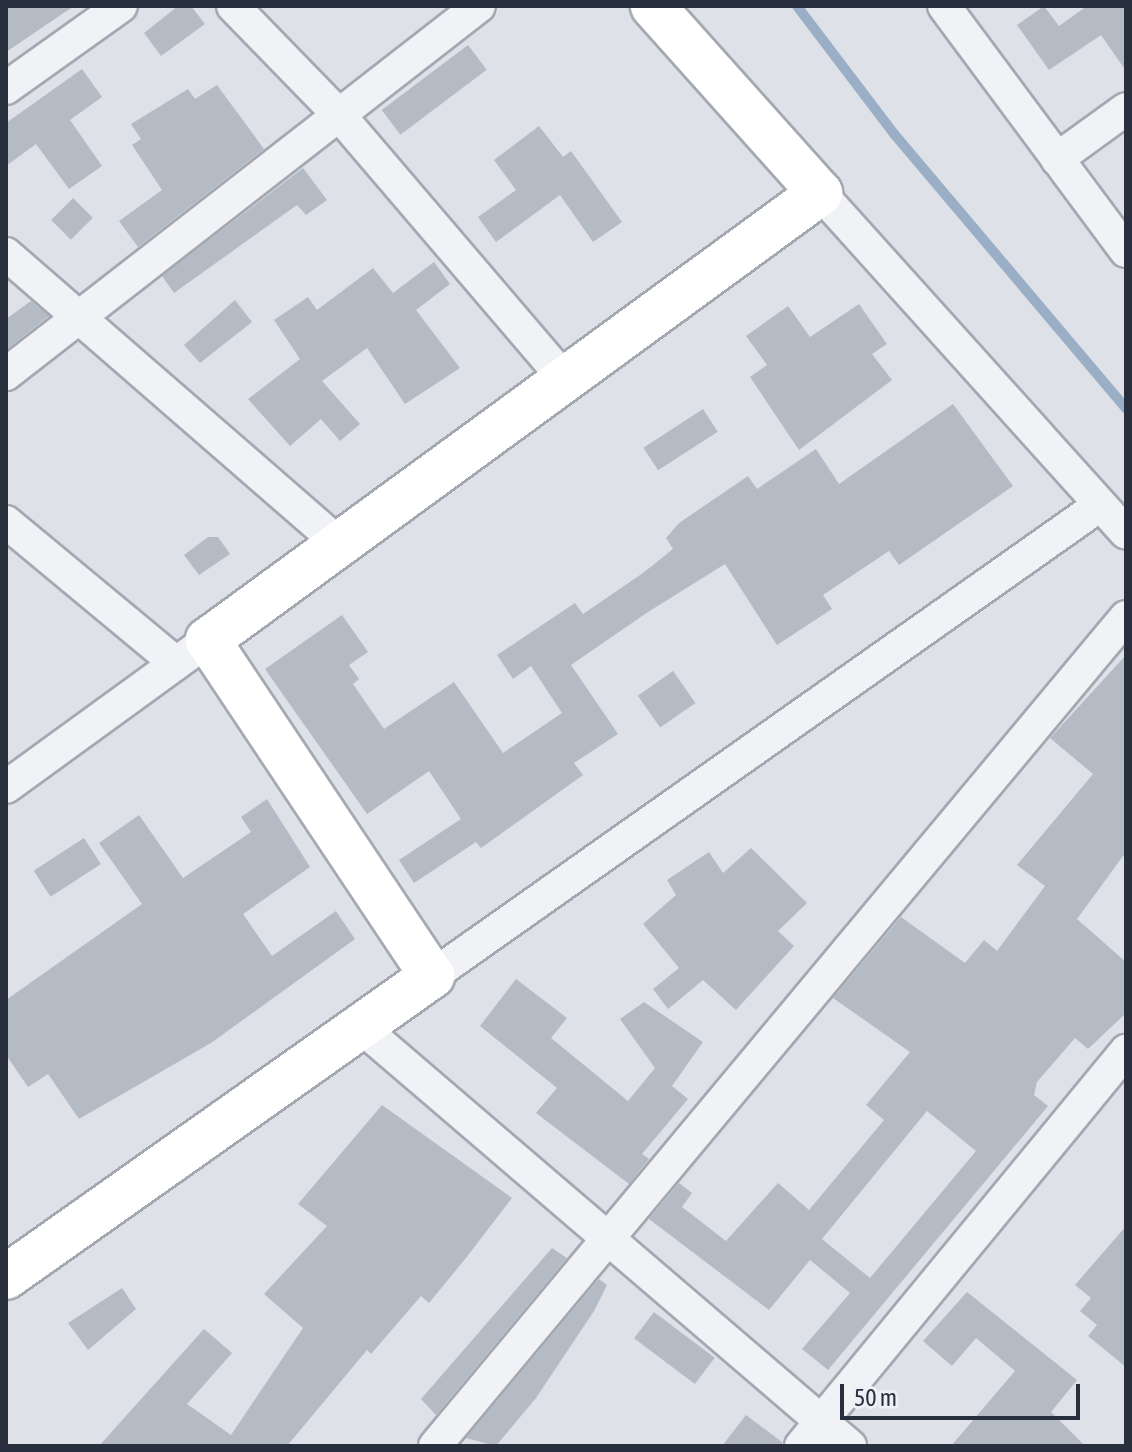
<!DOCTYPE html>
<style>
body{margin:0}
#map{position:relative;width:1132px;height:1452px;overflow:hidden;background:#dee1e7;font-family:"Asap Condensed",sans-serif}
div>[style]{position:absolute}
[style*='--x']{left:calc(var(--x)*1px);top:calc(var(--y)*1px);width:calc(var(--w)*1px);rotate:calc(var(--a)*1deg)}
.stream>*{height:10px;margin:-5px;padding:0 5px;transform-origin:5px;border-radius:5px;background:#9aafc6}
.building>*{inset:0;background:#b5bbc4;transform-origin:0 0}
.roads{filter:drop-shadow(2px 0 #a4a8b1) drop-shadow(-2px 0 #a4a8b1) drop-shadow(0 2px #a4a8b1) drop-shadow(0 -2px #a4a8b1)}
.street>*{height:32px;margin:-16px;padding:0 16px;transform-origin:16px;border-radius:16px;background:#f0f2f5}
.secondary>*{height:44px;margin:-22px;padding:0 22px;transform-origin:22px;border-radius:22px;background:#fff}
span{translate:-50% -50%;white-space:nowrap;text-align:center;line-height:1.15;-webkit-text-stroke:6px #edf0f5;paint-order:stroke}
.frame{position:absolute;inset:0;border:8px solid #282f3d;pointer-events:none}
.scale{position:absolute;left:840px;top:1384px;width:240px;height:36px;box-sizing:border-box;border:4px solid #282f3d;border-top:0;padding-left:10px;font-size:24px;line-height:28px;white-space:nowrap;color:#282f3d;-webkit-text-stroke:6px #edf0f5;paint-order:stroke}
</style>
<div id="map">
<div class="stream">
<div style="--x:797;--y:6;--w:162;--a:52.8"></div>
<div style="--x:895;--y:135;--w:358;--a:49.8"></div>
</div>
<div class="building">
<div style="clip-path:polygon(6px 6px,74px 6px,6px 52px)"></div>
<div style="clip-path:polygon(178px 6px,191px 6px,205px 24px,161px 56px,144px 33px)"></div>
<div style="clip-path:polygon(1044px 6px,1059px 26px,1087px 6px,1126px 6px,1126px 71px,1101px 35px,1049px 70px,1017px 25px)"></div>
<div style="left:468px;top:45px;width:31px;height:108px;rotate:53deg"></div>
<div style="clip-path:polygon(82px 69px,102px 97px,70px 120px,102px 166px,69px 189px,36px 144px,6px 166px,6px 123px)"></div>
<div style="clip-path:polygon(217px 85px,264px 149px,138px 247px,119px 221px,162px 190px,132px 145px,141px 139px,131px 124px,188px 89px,195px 99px)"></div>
<div style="clip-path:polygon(539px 126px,563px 157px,571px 151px,622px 222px,593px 242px,560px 195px,496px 242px,478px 217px,516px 190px,494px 160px)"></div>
<div style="clip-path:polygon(303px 168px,327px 200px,306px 215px,297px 205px,174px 293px,162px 276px)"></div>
<div style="left:73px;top:198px;width:28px;height:31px;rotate:45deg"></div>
<div style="clip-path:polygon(434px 262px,450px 284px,416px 310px,460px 368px,405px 404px,367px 348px,322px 381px,360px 424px,340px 441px,321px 419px,290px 446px,248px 399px,300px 359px,274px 320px,308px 297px,317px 310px,373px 268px,393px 293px)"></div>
<div style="clip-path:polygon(235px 300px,252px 322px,200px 363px,184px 345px)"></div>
<div style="clip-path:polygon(31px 301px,49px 316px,6px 350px,6px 319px)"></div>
<div style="clip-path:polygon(859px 304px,887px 344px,872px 354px,892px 380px,799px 450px,750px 377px,767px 365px,746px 336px,788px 306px,810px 337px)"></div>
<div style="clip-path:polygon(953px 404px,1013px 486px,899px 565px,889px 551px,823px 595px,832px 609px,777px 645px,725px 564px,648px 612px,571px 665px,618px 734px,574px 763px,583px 775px,481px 848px,476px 842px,414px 883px,399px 860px,461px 819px,429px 771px,367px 814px,265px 669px,342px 615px,368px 652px,349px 665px,359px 679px,353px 684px,384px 729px,454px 682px,503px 753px,562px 713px,531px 666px,513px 679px,497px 655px,575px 603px,583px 614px,643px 573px,673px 549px,666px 538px,679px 523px,748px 476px,757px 489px,816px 449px,839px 484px)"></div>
<div style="left:703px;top:409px;width:27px;height:71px;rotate:57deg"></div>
<div style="clip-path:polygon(208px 537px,218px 537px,230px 554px,199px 575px,184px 555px)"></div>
<div style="clip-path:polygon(evenodd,1126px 655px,1126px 852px,1077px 919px,1126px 962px,1126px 1013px,1088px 1049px,1075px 1038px,1037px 1082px,1034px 1095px,1048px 1106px,828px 1370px,802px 1349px,850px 1293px,810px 1260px,769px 1310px,649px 1219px,679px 1183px,692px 1193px,682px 1207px,726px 1241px,778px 1183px,809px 1210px,884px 1120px,866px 1105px,910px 1052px,833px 998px,901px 917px,965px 963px,984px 940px,997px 951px,1045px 886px,1017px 865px,1093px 774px,1050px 738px,1126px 655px,927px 1111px,976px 1151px,870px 1278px,822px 1239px,927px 1111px)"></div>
<div style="left:673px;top:671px;width:39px;height:43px;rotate:55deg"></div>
<div style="clip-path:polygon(267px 799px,310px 867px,243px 914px,272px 956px,336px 911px,355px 939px,211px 1043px,79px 1119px,48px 1074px,28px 1087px,6px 1055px,6px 1000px,142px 904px,99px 843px,139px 815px,183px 878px,251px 832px,241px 817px)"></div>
<div style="left:84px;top:838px;width:31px;height:60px;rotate:57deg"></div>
<div style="clip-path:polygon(751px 848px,807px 903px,778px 931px,794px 946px,736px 1010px,703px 980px,668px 1009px,653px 989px,679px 968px,643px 924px,676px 895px,667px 880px,709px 852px,723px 873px)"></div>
<div style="clip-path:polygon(516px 979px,567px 1018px,551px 1038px,628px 1101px,655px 1068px,620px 1019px,644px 1002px,703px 1042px,672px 1086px,688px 1099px,642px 1154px,649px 1159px,629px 1184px,536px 1113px,557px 1088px,480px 1026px)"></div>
<div style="clip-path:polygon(382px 1105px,512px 1198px,466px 1258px,429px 1303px,421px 1296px,371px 1354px,367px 1350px,287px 1446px,99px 1446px,204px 1329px,232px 1353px,187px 1404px,231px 1435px,303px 1328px,264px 1294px,327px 1226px,298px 1204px)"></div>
<div style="clip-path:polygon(1126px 1226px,1126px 1367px,1088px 1336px,1097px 1325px,1080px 1311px,1091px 1298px,1075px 1285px)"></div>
<div style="clip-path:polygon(552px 1248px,567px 1258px,436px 1415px,421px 1399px)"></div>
<div style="clip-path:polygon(599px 1279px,607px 1285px,594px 1311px,536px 1398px,496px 1446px,466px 1438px)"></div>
<div style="clip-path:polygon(122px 1288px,136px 1309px,88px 1350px,68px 1323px)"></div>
<div style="clip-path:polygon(967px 1292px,1077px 1380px,1051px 1412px,1085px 1446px,951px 1446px,1015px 1371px,976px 1338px,952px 1366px,923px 1341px)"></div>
<div style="left:654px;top:1312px;width:76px;height:33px;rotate:37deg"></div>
<div style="clip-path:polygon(746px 1415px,782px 1442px,782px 1446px,722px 1446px)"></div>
</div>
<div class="roads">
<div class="street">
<div style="--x:233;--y:6;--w:153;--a:45.8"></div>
<div style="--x:340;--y:116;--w:346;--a:49.5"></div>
<div style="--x:944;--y:6;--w:305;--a:53.4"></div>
<div style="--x:6;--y:88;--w:141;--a:-35.5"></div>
<div style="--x:1057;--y:159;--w:85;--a:-35.9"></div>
<div style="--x:820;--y:193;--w:457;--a:48"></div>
<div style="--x:6;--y:254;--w:442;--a:41"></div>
<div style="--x:6;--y:374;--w:599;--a:-37.88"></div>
<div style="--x:6;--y:522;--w:221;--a:39.7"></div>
<div style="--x:6;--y:787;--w:250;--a:-36"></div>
<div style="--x:432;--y:976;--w:817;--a:-35.19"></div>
<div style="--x:361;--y:1027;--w:644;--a:40.59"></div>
<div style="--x:435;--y:1446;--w:1079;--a:-50.19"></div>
<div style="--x:801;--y:1446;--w:512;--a:-50.55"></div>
</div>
<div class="secondary">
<div style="--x:6;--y:1277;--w:522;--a:-35.24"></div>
<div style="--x:432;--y:976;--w:404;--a:-123.7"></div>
<div style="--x:208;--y:640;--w:758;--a:-36.14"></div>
<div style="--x:820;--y:193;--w:251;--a:-131.8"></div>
</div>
</div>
<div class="frame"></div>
<div class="scale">50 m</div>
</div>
